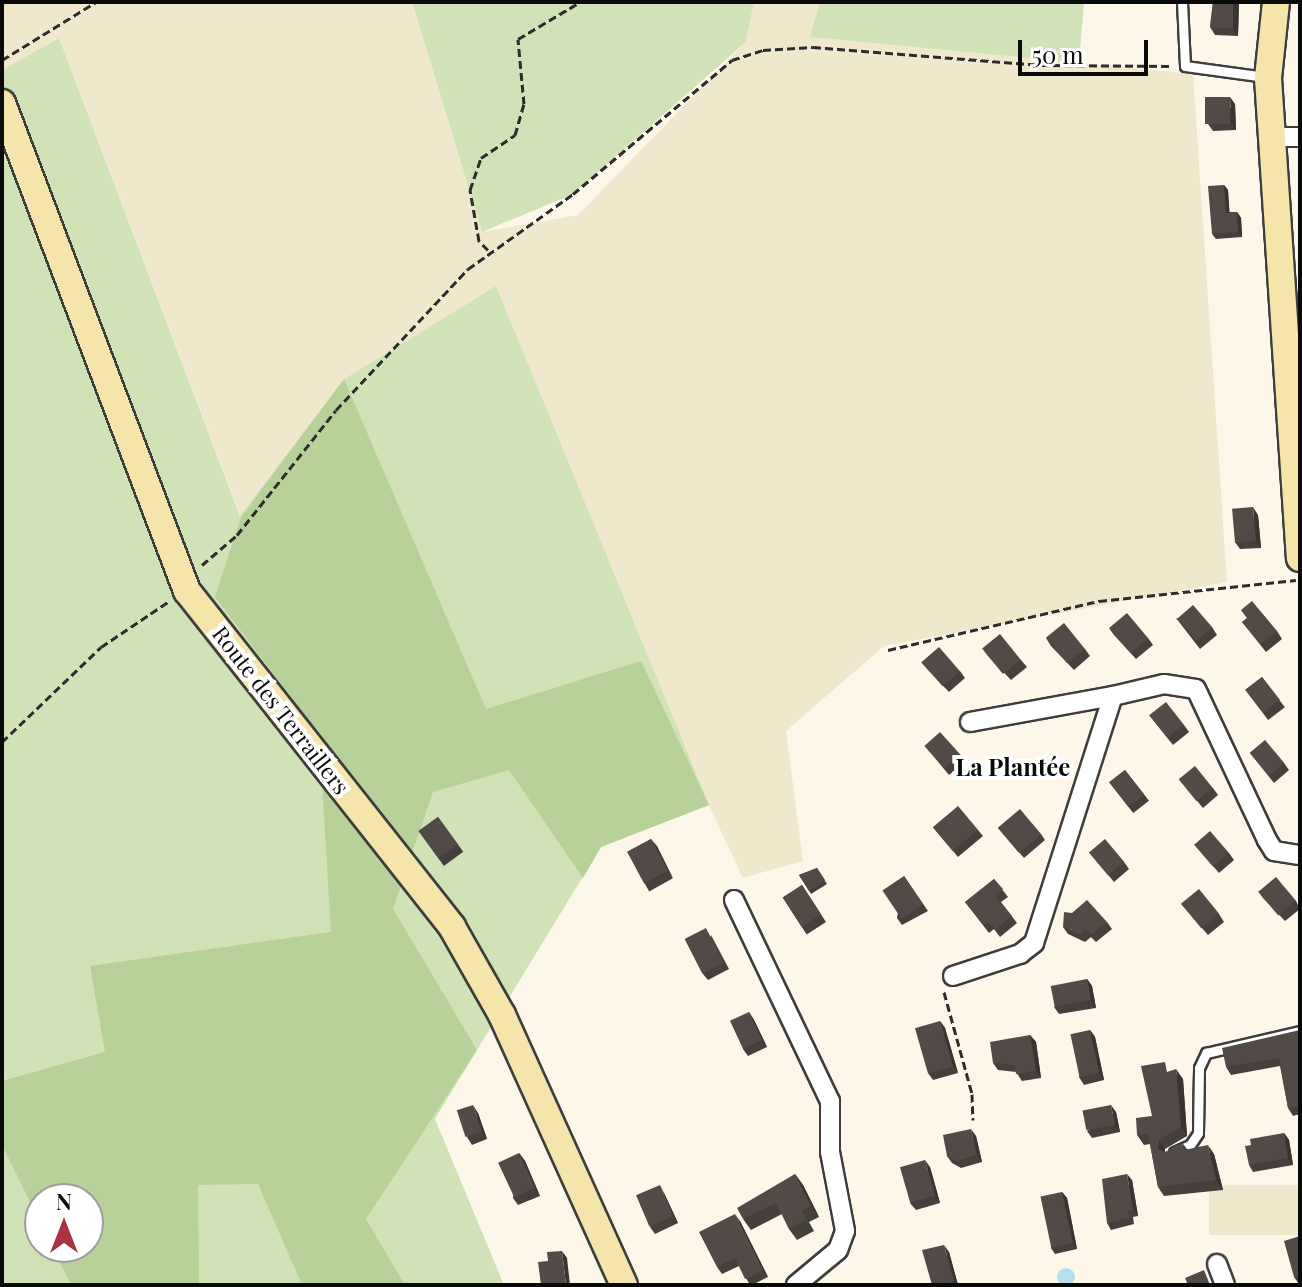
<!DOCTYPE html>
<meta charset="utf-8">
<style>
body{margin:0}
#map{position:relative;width:1302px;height:1287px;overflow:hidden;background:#fdf7e9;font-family:"Playfair Display",serif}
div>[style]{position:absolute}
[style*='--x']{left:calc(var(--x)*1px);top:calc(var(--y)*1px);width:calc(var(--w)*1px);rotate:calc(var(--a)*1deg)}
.farmland>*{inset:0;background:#efe8cc;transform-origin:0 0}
.green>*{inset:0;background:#d2e2b7}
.forest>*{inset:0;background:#b8d198}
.water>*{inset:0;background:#b3dfee}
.round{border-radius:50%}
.path>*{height:3px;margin-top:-1.5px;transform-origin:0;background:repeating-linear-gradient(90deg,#2c2c2c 0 8px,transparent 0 12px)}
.roads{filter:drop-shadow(2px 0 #3d3d3d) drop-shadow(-2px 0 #3d3d3d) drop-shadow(0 2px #3d3d3d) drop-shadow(0 -2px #3d3d3d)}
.lane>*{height:9px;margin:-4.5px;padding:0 4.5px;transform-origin:4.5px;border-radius:4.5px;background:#fff}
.street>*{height:18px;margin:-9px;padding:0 9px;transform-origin:9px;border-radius:9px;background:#fff}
.secondary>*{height:26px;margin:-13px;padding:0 13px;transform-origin:13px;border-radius:13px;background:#f6e5aa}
.wall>*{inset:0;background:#46403d;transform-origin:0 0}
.shaded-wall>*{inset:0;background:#393432}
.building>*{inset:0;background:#514a47;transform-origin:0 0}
span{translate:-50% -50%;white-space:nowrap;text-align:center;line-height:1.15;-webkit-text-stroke:8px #fff;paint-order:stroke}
.street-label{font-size:22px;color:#0a0a0a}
.neighbourhood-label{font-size:24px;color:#0a0a0a;font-weight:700}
.frame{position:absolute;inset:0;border:4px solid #0a0a0a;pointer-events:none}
.north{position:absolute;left:24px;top:1183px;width:80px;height:80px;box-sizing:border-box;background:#fff;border:2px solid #9d9d9d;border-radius:50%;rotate:0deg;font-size:22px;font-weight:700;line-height:32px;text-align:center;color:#0a0a0a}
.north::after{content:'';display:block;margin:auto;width:28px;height:36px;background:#a93244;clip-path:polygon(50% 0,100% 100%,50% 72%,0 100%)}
.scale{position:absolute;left:1018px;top:40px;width:130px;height:36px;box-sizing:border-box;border:4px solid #0a0a0a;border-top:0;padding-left:10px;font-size:24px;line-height:28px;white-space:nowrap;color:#0a0a0a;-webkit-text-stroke:6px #fff;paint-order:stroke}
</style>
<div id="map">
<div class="farmland">
<div style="clip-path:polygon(2px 2px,412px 2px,482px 232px,578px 215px,746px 42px,754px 2px,820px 2px,811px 37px,1193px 74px,1227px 582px,884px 646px,786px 731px,803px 861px,743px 878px,641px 661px,496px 286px,344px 379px,241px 517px,59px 38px,2px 70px)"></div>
<div style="left:1300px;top:1185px;width:50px;height:91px;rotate:90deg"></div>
</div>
<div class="green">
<div style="clip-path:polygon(412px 2px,754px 2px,746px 42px,573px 194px,482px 232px)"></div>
<div style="clip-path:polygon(820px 2px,1084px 2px,1079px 63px,810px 37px)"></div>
<div style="clip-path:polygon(evenodd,59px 38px,240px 516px,344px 379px,496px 286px,709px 805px,601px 847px,435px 1119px,504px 1285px,2px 1285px,2px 70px,59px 38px,40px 1199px,88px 1199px,88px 1247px,40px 1247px,40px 1199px)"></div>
</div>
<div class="forest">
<div style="clip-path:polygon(344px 379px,486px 709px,641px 661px,709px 805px,601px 847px,583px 878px,509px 770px,433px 792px,393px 909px,477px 1050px,366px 1219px,405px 1285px,302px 1285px,258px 1184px,198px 1185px,199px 1285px,71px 1285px,52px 1247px,88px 1247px,88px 1199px,40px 1199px,40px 1222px,2px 1145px,2px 1081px,105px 1052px,90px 966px,331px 932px,319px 734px,215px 597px,241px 517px)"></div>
</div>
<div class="water">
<div class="round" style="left:1057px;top:1268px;width:18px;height:18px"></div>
</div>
<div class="path">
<div style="--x:2;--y:60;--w:110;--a:-31.7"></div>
<div style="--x:488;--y:250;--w:13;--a:-135"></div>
<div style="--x:479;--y:241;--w:52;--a:-100"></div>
<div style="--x:470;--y:190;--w:34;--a:-71"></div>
<div style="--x:481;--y:158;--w:41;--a:-34.1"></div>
<div style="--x:515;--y:135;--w:32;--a:-74"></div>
<div style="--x:524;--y:104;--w:65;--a:-95.3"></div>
<div style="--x:518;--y:39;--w:72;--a:-30.8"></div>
<div style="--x:202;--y:565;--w:46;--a:-40.6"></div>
<div style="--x:237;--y:535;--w:159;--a:-51.6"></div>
<div style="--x:336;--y:410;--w:193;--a:-46.9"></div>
<div style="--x:468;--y:269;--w:129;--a:-35.5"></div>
<div style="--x:573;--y:194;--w:208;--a:-40.1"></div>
<div style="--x:732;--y:60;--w:33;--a:-18"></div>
<div style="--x:763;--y:50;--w:50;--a:-3.4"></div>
<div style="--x:813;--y:47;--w:229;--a:4.5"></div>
<div style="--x:1041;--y:65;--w:132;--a:0.4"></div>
<div style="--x:888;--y:650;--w:217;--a:-13.1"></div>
<div style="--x:1099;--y:601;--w:198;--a:-6.1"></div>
<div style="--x:2;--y:742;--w:137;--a:-43.8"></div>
<div style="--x:101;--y:647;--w:81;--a:-33.9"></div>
<div style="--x:944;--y:992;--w:106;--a:74.6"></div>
<div style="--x:972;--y:1094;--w:26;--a:88"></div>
</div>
<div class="roads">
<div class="lane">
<div style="--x:1182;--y:2;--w:64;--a:87.3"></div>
<div style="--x:1185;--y:66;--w:81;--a:7.8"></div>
<div style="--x:1174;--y:1152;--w:17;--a:-24"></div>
<div style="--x:1190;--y:1145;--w:14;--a:-56"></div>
<div style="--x:1198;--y:1133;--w:65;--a:-89.1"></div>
<div style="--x:1199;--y:1068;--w:17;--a:-65"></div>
<div style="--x:1206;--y:1053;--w:97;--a:-13.2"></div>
</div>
<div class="street">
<div style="--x:1271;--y:137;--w:29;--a:0"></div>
<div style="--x:970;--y:722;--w:145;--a:-10.3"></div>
<div style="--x:734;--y:900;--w:223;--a:64.5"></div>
<div style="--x:830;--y:1101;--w:51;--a:90"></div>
<div style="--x:830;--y:1152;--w:80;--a:79.2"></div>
<div style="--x:845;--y:1231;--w:20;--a:110"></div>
<div style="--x:838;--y:1250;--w:55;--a:140.2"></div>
<div style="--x:953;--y:976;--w:71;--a:-18.2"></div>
<div style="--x:1020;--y:954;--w:18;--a:-38"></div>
<div style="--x:1034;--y:943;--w:259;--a:-72.3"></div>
<div style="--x:1113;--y:696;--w:52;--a:-13.2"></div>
<div style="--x:1164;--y:684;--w:32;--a:9"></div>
<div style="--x:1196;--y:689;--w:167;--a:64.8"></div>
<div style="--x:1267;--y:840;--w:13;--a:58"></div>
<div style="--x:1274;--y:851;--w:26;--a:9"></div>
<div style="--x:1217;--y:1264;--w:22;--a:69"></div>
</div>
<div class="secondary">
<div style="--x:1276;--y:2;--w:76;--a:96"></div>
<div style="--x:1268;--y:78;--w:481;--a:86.2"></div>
<div style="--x:2;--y:103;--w:522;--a:69.24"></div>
<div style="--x:187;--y:591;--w:428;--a:51.7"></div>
<div style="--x:452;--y:927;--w:101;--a:60.4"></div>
<div style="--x:502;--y:1015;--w:296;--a:65.7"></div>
</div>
</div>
<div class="wall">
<div style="clip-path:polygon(1213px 2px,1239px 2px,1238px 36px,1215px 35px,1210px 27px)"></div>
<div style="clip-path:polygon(1235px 104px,1236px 130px,1213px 131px,1208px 124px)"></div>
<div style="clip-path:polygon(1224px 185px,1228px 190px,1229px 212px,1237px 212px,1241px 218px,1242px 237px,1216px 239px,1212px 234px)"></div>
<div style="clip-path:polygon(1258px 515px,1261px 548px,1240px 549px,1235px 542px)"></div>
<div style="clip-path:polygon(1241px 610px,1277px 631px,1282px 639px,1266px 652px,1242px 622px,1247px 618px)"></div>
<div style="clip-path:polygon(1176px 618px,1212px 627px,1217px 635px,1200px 649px)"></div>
<div style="clip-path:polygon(1109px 628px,1148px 638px,1153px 645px,1136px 659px,1114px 635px)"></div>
<div style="clip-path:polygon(1046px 638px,1085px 649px,1090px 656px,1074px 670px,1051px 646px)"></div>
<div style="clip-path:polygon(983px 649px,1021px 660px,1027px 667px,1011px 680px,988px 656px)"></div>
<div style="clip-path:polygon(921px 662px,960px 671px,965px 678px,949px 692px,927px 669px)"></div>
<div style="left:1262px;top:677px;width:38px;height:21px;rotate:53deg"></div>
<div style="clip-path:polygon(1149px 715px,1184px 725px,1189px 732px,1173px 745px)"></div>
<div style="clip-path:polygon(925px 746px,960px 754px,965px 762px,949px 775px)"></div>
<div style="clip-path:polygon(1250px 753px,1284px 763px,1289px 770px,1274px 783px)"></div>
<div style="left:1125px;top:770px;width:39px;height:20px;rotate:52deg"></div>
<div style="clip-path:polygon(1179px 779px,1213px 788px,1218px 795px,1203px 808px)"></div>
<div style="left:438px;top:817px;width:43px;height:24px;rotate:54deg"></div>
<div style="clip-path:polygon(933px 827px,978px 830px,983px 836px,958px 857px)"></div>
<div style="clip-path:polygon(998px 828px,1041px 834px,1045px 840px,1024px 858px)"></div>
<div style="left:651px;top:839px;width:45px;height:27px;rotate:61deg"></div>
<div style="clip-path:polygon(1194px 844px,1229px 853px,1234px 860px,1219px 873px)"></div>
<div style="clip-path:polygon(1089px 852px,1124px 862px,1129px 869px,1114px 882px)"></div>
<div style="clip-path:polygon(817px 868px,827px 884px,811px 894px,799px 875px)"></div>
<div style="clip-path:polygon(904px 876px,928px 911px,902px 925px,897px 918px)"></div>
<div style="clip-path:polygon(994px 879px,1008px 897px,1001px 902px,1017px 923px,1000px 937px,994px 929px,989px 933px,965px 902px)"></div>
<div style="left:802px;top:885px;width:44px;height:23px;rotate:57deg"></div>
<div style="clip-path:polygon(1258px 891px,1296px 901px,1300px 909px,1285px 921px,1263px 898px)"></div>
<div style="clip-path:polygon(1181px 904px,1219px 914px,1224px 922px,1208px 935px)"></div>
<div style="clip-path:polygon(1107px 922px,1112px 929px,1096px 942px,1091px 937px,1085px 942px,1068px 934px,1063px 927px)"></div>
<div style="clip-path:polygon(711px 935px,729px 969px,708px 980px,703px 974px)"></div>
<div style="clip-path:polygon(1087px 979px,1092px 986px,1096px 1008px,1059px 1014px,1054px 1007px)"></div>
<div style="clip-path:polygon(749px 1012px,754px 1020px,767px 1047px,748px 1056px,743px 1049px)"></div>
<div style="clip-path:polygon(940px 1021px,945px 1028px,958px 1073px,933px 1080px,928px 1073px)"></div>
<div style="clip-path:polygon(1090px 1030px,1095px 1037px,1104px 1080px,1084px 1085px,1079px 1077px)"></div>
<div style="clip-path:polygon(1300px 1030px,1300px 1114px,1293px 1116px,1288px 1108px,1280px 1066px,1231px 1075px,1226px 1067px)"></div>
<div style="clip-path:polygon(1030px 1035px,1036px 1042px,1041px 1078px,1022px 1081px,1016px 1072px,998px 1070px,993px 1063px)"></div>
<div style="clip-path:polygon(1171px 1071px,1183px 1079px,1187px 1136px,1165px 1149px,1165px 1152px,1183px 1144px,1187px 1149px,1214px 1154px,1223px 1190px,1164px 1196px,1158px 1187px,1150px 1144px,1144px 1145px,1137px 1135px,1152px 1116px)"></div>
<div style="clip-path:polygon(1116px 1112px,1120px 1132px,1092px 1138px,1087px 1131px)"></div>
<div style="clip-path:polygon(478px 1113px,487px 1139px,472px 1145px,467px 1137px)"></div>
<div style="clip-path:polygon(1284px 1133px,1289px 1140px,1293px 1165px,1253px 1172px,1249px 1165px)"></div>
<div style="clip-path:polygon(976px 1136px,982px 1162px,961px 1168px,952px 1163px,947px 1156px)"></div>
<div style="clip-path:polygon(519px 1153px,525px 1161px,540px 1196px,518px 1205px,513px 1198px)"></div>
<div style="clip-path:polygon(930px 1167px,940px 1203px,916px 1210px,910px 1203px)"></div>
<div style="clip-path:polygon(795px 1174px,803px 1185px,819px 1217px,809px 1222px,814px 1231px,797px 1240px,789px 1229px,782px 1214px,751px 1230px,743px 1219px)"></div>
<div style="clip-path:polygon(1132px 1180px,1138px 1216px,1133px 1217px,1134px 1224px,1111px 1230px,1107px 1223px)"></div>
<div style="clip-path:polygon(1062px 1192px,1067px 1198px,1077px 1249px,1055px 1254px,1051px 1248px)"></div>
<div style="clip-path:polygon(664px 1193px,678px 1223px,655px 1234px,650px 1227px)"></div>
<div style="clip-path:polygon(740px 1221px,768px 1277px,752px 1285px,750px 1285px,739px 1266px,722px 1274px,717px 1267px)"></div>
<div style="clip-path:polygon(1300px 1236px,1300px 1284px,1299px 1284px,1294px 1277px)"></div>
<div style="clip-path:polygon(949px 1252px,958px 1285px,932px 1285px)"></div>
</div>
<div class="shaded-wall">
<div style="clip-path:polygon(1233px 2px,1239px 2px,1238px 36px,1233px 29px)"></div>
<div style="clip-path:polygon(1230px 97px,1235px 104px,1236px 130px,1231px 123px)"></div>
<div style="clip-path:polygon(1224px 185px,1228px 190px,1230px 218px,1226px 213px)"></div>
<div style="clip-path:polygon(1237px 212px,1241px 218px,1242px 237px,1238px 232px)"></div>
<div style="clip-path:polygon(1253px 507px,1258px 515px,1261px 548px,1256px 541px)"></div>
<div style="clip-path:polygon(651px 839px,657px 846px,673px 878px,668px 871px)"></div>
<div style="clip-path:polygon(1087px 979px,1092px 986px,1096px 1008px,1091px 1000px)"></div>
<div style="clip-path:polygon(749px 1012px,754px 1020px,767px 1047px,762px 1040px)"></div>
<div style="clip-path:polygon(940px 1021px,945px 1028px,958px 1073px,953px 1066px)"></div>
<div style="clip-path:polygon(1090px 1030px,1095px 1037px,1104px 1080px,1099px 1073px)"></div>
<div style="clip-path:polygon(1030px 1035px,1036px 1042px,1041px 1078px,1036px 1071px)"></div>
<div style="clip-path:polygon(1176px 1069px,1183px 1079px,1187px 1136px,1181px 1126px)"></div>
<div style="clip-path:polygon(473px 1105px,478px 1113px,487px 1139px,482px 1132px)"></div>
<div style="clip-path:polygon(1111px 1105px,1116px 1112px,1120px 1132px,1115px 1125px)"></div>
<div style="clip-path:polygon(971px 1129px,976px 1136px,982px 1162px,977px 1155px)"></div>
<div style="clip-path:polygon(1284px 1133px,1289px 1140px,1293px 1165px,1288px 1158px)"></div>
<div style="clip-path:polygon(1159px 1140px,1165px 1149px,1165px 1158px,1158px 1149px)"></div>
<div style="clip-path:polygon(1208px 1145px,1214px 1154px,1223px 1190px,1216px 1180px)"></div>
<div style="clip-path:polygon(519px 1153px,525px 1161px,540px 1196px,535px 1188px)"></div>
<div style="clip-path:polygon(925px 1160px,930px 1167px,940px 1203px,935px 1196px)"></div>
<div style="clip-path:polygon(795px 1174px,803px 1185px,819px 1217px,811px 1206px)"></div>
<div style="clip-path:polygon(1127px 1174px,1132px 1180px,1138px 1216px,1133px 1210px)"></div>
<div style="clip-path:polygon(660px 1185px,664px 1193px,678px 1223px,673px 1216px)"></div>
<div style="clip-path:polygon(1062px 1192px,1067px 1198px,1077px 1249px,1073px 1243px)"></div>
<div style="clip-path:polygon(735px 1214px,740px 1221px,768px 1277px,763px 1270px)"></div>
<div style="clip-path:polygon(944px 1245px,949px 1252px,958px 1285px,956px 1285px,954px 1281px)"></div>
<div style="clip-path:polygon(562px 1251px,567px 1258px,570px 1285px,566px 1285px)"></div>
</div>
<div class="building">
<div style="clip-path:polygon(1213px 2px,1233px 2px,1233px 29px,1210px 27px)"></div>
<div style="left:1205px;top:97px;width:25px;height:27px"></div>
<div style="clip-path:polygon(1224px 185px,1226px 213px,1237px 212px,1238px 232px,1212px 234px,1208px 186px)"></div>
<div style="left:1253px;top:507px;width:34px;height:21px;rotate:85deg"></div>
<div style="clip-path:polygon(1252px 601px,1277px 631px,1261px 644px,1242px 622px,1248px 618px,1241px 610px)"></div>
<div style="left:1193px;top:605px;width:29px;height:21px;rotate:49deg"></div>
<div style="left:1127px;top:613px;width:33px;height:23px;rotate:50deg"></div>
<div style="left:1064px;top:623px;width:33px;height:23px;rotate:51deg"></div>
<div style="left:1000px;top:634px;width:33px;height:23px;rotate:51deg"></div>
<div style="left:939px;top:647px;width:32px;height:23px;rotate:49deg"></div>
<div style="left:1262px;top:677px;width:29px;height:21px;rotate:52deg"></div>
<div style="left:1166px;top:702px;width:29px;height:21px;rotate:52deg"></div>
<div style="left:940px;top:732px;width:30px;height:21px;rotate:48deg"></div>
<div style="left:1265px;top:740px;width:30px;height:20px;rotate:50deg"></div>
<div style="left:1195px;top:766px;width:28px;height:21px;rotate:51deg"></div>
<div style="left:1125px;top:770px;width:31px;height:20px;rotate:52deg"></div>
<div style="left:958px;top:806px;width:31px;height:33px;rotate:50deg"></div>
<div style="left:1020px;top:809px;width:33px;height:29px;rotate:50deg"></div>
<div style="left:438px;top:817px;width:34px;height:24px;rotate:54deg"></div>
<div style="left:1210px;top:831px;width:29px;height:21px;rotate:49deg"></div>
<div style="left:651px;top:839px;width:36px;height:27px;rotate:62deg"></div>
<div style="left:1105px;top:839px;width:30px;height:21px;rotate:50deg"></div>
<div style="clip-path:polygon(817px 868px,825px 880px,809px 891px,799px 875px)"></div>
<div style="left:904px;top:876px;width:34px;height:26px;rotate:56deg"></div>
<div style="left:1276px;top:877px;width:31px;height:23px;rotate:50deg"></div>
<div style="clip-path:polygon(994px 879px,1003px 889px,995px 896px,1012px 916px,995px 930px,988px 922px,984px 925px,965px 902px)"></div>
<div style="left:802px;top:885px;width:35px;height:23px;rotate:57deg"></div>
<div style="left:1199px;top:889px;width:32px;height:23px;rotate:51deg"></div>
<div style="clip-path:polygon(1087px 900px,1107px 922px,1091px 935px,1086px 929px,1080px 935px,1063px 927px,1064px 912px,1072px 913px)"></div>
<div style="left:706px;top:928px;width:39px;height:24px;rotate:63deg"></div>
<div style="left:1087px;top:979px;width:21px;height:37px;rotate:79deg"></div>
<div style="left:749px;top:1012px;width:31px;height:21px;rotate:65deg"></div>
<div style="left:940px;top:1021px;width:47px;height:26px;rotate:74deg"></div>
<div style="left:1090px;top:1030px;width:44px;height:20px;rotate:78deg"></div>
<div style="clip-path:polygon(1300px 1030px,1300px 1054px,1298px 1054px,1300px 1065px,1300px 1106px,1288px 1108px,1279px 1058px,1226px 1067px,1222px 1048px)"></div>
<div style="clip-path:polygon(1030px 1035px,1036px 1071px,1016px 1074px,1015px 1065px,993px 1063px,990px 1042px)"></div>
<div style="clip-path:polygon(1165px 1062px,1167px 1072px,1176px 1069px,1181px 1126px,1159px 1140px,1158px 1149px,1165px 1152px,1183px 1144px,1184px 1150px,1208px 1145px,1216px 1180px,1158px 1187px,1148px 1134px,1137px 1135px,1136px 1118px,1152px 1116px,1141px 1066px)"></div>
<div style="left:473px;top:1105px;width:28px;height:17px;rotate:72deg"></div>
<div style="left:1111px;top:1105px;width:20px;height:29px;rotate:79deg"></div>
<div style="clip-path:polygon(971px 1129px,977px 1155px,956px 1161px,947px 1156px,943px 1135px)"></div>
<div style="clip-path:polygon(1284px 1133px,1288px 1158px,1249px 1165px,1245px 1146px,1251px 1145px,1250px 1139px)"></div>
<div style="left:519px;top:1153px;width:38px;height:23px;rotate:65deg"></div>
<div style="left:925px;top:1160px;width:37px;height:26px;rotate:74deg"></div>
<div style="clip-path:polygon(795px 1174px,811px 1206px,802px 1211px,806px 1220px,789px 1229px,776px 1203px,743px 1219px,737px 1208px)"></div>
<div style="clip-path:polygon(1127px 1174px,1133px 1210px,1128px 1211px,1130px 1218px,1107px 1223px,1102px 1179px)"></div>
<div style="left:660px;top:1185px;width:34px;height:26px;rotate:67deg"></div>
<div style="left:1062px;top:1192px;width:52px;height:22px;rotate:78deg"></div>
<div style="clip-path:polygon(735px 1214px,763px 1270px,745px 1279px,735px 1258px,717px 1267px,699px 1232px)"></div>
<div style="clip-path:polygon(1300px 1236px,1300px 1275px,1294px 1277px,1284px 1241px)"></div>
<div style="clip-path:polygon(944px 1245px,954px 1281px,938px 1285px,932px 1285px,922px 1250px)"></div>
<div style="clip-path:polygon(562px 1251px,566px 1285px,541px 1285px,538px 1262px,548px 1261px,547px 1252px)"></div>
<div style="clip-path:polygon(1204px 1270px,1210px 1285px,1188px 1285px,1185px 1278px)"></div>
</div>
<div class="street-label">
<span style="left:281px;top:710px;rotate:52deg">Route des Terraillers</span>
</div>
<div class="neighbourhood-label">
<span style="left:1013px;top:767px">La Plantée</span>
</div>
<div class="frame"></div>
<div class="north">N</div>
<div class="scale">50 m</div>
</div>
